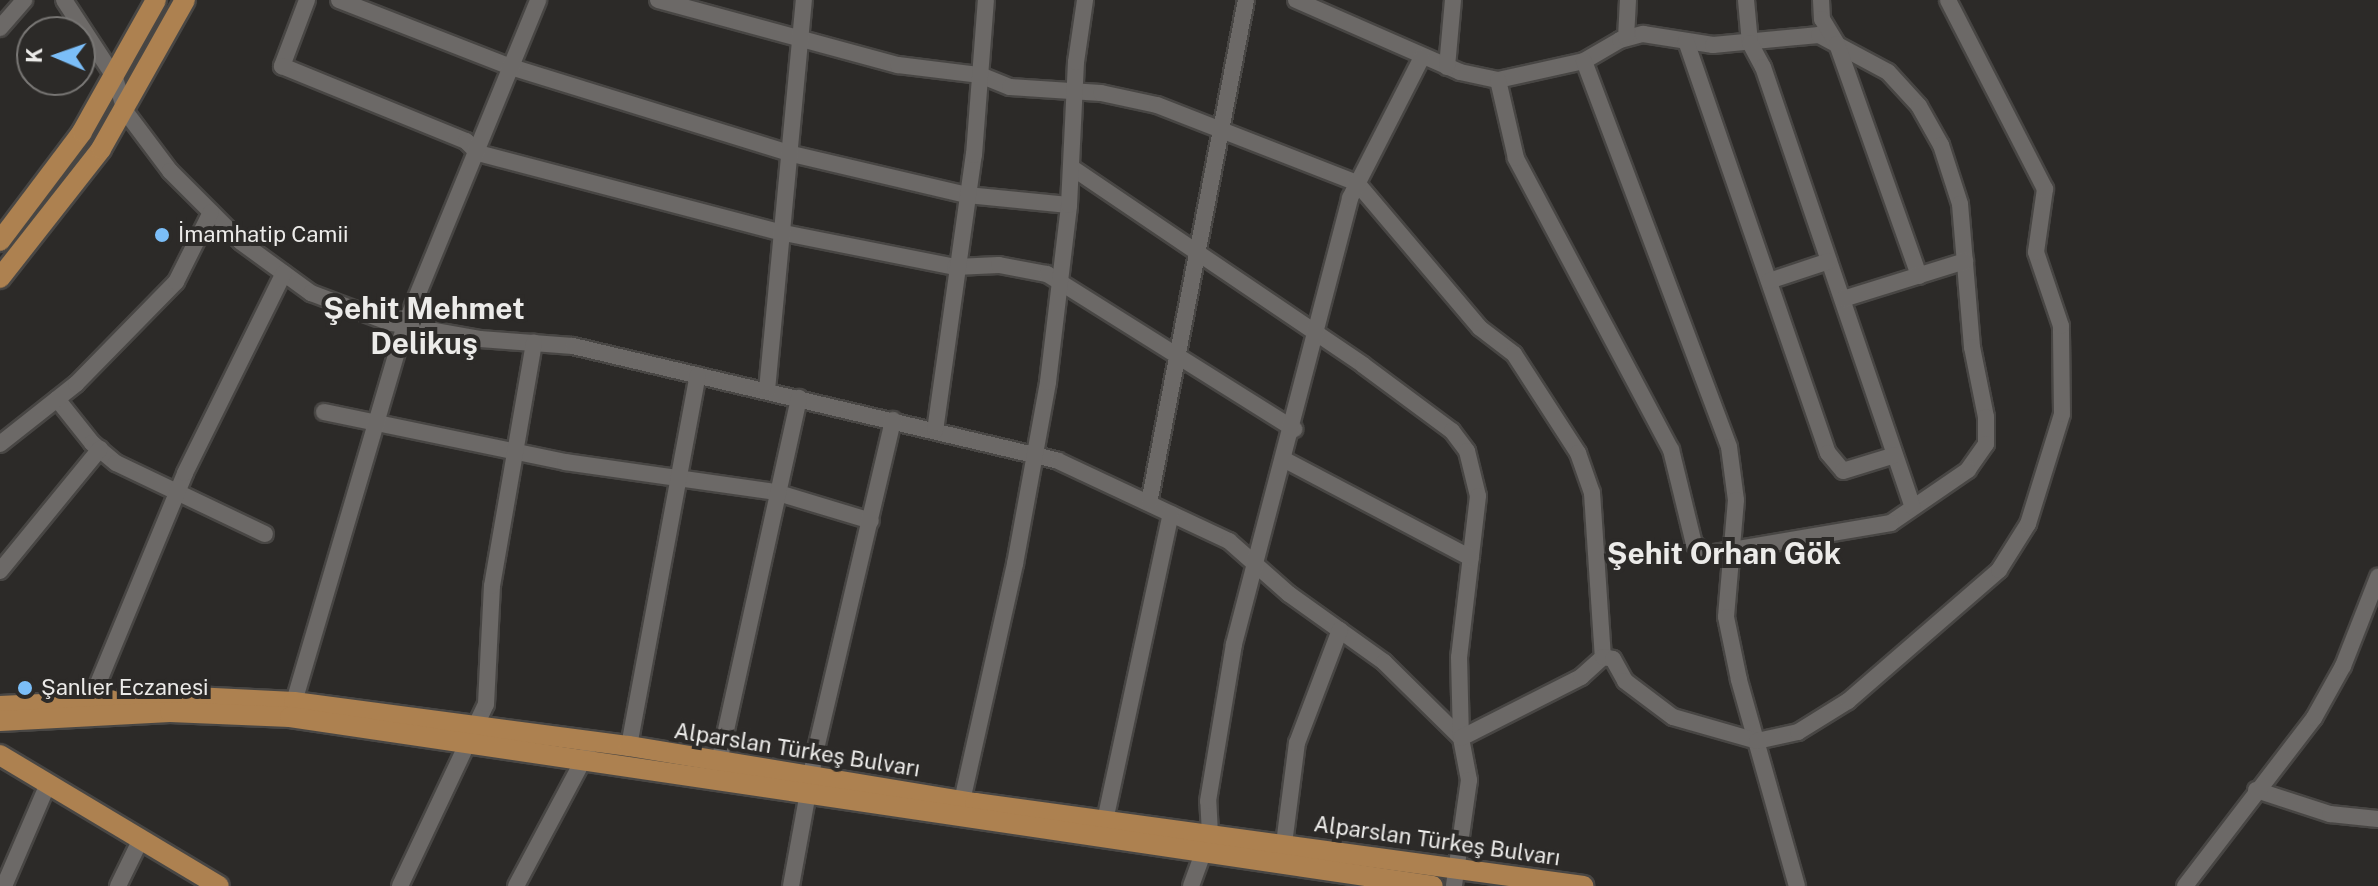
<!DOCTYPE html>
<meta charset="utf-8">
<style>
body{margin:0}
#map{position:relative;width:2378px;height:886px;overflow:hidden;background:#2c2a28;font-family:"Public Sans",sans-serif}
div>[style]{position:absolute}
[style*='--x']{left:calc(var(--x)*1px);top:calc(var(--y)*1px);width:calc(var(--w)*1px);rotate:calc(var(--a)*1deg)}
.roads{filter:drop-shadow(2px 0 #484644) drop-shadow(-2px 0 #484644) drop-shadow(0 2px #484644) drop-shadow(0 -2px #484644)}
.minor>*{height:16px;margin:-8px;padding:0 8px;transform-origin:8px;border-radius:8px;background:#6c6967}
.major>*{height:20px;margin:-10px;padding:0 10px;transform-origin:10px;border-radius:10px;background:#ad8150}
.dots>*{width:22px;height:22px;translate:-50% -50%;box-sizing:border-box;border:4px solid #2c2a28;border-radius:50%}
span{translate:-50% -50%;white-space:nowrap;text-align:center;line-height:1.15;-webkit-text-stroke:8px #2c2a28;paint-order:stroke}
.poi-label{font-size:22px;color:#ecebe9}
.left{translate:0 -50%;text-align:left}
.street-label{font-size:22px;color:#ecebe9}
.district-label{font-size:30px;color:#ecebe9;font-weight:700}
.north{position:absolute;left:16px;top:16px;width:80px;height:80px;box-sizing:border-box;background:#2c2a28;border:2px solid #797775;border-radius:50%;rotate:272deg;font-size:22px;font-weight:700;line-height:32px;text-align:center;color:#ecebe9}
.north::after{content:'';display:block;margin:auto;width:28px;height:36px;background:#7bbef8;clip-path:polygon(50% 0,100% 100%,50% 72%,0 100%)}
</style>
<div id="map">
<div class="roads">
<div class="minor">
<div style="--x:64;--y:0;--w:93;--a:56.8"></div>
<div style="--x:115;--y:78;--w:34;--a:73"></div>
<div style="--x:125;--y:111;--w:75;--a:53.1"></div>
<div style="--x:170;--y:171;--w:100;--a:45"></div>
<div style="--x:241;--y:242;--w:87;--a:36.1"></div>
<div style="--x:311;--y:293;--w:85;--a:20.6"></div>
<div style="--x:391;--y:323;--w:90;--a:10.2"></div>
<div style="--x:480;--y:339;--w:93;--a:4.3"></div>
<div style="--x:573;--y:346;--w:498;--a:13.3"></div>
<div style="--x:1058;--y:461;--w:189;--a:25.1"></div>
<div style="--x:1229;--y:541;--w:80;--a:41.5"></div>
<div style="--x:1289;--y:594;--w:117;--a:35.6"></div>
<div style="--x:1384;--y:662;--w:108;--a:44.6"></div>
<div style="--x:1461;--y:738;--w:43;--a:79.2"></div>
<div style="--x:1469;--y:780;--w:107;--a:98.1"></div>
<div style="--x:307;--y:0;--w:71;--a:110.7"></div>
<div style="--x:282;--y:66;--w:199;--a:22.2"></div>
<div style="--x:466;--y:141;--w:17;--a:45"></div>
<div style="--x:478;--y:153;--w:316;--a:14.7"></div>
<div style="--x:784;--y:233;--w:174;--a:11.2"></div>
<div style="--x:955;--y:267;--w:44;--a:-2.6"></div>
<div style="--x:999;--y:265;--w:49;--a:10.6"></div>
<div style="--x:1047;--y:274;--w:292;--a:32.1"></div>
<div style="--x:339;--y:0;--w:185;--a:21.3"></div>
<div style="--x:511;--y:67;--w:294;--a:17.2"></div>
<div style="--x:792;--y:154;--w:180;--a:13.2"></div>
<div style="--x:967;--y:195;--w:102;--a:5.6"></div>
<div style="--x:658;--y:0;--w:249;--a:15.2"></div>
<div style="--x:898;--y:65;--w:83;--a:7"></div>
<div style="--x:980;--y:75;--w:32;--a:22"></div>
<div style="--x:1010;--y:87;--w:91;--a:3.8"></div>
<div style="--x:1101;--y:93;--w:57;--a:12.1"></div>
<div style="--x:1157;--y:105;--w:215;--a:21.3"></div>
<div style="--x:1357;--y:183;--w:190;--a:49.7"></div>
<div style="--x:1480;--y:328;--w:43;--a:37.4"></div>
<div style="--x:1514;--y:354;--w:118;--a:57.1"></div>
<div style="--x:1578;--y:453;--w:42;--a:70.7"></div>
<div style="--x:1592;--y:493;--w:164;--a:86.2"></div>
<div style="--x:1296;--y:0;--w:179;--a:23.7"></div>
<div style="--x:1460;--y:72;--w:39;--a:12"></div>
<div style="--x:1498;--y:80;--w:88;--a:-12.5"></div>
<div style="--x:1584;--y:61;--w:42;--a:-30.3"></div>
<div style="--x:1620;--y:40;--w:24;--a:-15"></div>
<div style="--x:1643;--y:34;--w:71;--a:8.9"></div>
<div style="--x:1713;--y:45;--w:106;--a:-5.4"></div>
<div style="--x:1819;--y:35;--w:78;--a:28.2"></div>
<div style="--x:1888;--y:72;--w:46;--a:47.6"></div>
<div style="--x:1919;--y:106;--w:45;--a:60.6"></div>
<div style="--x:1941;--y:145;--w:62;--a:72.1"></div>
<div style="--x:1960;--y:204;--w:144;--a:85.2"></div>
<div style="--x:1972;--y:347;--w:71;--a:78.7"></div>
<div style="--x:1986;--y:417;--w:27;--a:90"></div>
<div style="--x:1986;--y:444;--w:32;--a:125"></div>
<div style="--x:1968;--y:470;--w:93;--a:145.5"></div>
<div style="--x:1891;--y:523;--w:186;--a:170.4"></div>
<div style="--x:1708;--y:554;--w:17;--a:-144"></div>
<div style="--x:1694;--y:544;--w:97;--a:-103.7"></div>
<div style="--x:1671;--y:450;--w:331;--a:-118"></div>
<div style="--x:1516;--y:158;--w:80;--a:-103"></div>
<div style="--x:1746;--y:0;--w:43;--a:84.7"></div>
<div style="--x:1750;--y:43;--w:27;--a:62"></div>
<div style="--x:1763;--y:67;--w:465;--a:71.2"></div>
<div style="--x:1821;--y:0;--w:19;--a:87"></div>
<div style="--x:1822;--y:19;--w:29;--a:59"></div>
<div style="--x:1837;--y:44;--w:246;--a:70.5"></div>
<div style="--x:0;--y:28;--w:37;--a:-49"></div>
<div style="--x:1626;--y:38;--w:38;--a:-87"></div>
<div style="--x:1686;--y:41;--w:436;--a:71"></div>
<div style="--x:1828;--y:453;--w:23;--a:50"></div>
<div style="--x:1843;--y:471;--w:54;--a:-17.1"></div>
<div style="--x:1584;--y:61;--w:412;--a:69.4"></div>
<div style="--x:1729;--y:447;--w:53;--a:82.5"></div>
<div style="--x:1736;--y:500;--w:117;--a:94.9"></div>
<div style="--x:1726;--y:617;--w:64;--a:78.3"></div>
<div style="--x:1739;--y:680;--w:214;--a:74.3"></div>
<div style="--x:1447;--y:67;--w:67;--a:-84.9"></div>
<div style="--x:1071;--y:167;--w:353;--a:34.1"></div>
<div style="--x:1363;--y:365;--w:111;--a:36.6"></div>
<div style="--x:1452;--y:431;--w:25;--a:53"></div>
<div style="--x:1467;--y:451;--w:46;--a:76.3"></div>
<div style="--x:1478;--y:496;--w:162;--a:96.7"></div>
<div style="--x:1459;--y:657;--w:81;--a:88.6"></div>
<div style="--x:1461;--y:738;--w:135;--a:-26.9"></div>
<div style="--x:1581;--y:677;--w:30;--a:-42"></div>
<div style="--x:1603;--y:657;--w:10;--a:11"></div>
<div style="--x:1613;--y:659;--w:25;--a:61"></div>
<div style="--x:1625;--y:681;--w:60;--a:36.9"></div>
<div style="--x:1673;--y:717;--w:87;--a:15.9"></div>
<div style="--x:1757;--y:741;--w:42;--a:-12.4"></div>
<div style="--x:1798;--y:732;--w:59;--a:-31.8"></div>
<div style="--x:1848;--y:701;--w:200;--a:-40.9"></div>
<div style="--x:1999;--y:570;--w:54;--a:-57.8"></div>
<div style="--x:2028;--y:524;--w:115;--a:-72.8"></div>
<div style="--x:2062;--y:414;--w:88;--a:-90.7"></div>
<div style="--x:2061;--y:326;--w:78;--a:-108.7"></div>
<div style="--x:2036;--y:252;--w:64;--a:-81.9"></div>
<div style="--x:2045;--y:189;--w:212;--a:-117.2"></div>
<div style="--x:1769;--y:281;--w:63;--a:-18.4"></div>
<div style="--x:1843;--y:299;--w:128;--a:-17.3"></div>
<div style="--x:767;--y:390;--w:392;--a:-84.6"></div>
<div style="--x:57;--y:399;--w:56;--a:51.5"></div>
<div style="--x:92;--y:443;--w:31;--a:40"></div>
<div style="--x:116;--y:463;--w:165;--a:25.5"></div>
<div style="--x:324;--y:412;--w:246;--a:11.7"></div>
<div style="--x:565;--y:462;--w:212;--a:8.1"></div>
<div style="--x:775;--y:492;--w:100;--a:16.8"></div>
<div style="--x:935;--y:431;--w:279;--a:-82"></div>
<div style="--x:974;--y:155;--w:155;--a:-85.6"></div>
<div style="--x:0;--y:444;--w:97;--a:-38.3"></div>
<div style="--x:76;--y:384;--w:143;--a:-45.6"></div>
<div style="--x:176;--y:282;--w:78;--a:-63.4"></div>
<div style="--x:1285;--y:460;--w:210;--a:27.8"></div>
<div style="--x:1149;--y:503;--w:512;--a:-79.08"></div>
<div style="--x:0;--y:571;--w:158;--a:-50.7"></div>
<div style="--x:87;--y:710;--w:256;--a:-67.5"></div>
<div style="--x:185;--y:473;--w:223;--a:-63.7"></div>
<div style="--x:291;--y:712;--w:403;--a:-73.6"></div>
<div style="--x:405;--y:325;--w:351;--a:-67.7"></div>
<div style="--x:629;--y:746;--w:377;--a:-79.5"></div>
<div style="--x:719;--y:762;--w:373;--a:-77.6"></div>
<div style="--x:2256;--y:790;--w:78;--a:18"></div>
<div style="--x:2330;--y:814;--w:48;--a:5.9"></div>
<div style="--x:960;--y:810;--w:252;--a:-77.4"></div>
<div style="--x:1015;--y:564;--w:185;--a:-79.7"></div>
<div style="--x:1048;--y:382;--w:178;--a:-83.2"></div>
<div style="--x:1069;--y:205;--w:143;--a:-87.2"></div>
<div style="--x:1076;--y:62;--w:63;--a:-81.7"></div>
<div style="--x:1103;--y:830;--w:323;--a:-77.9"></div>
<div style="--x:1284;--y:844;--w:102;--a:-82.7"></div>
<div style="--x:1297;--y:743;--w:121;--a:-69.2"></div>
<div style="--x:4;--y:886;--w:109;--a:-66.7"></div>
<div style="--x:118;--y:886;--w:52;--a:-63.9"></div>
<div style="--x:400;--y:886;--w:201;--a:-64.7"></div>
<div style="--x:486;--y:704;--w:118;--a:-87.1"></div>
<div style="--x:492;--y:586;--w:247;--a:-80.2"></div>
<div style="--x:516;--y:886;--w:151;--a:-61.9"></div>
<div style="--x:791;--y:886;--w:139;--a:-79.7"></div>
<div style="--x:816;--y:749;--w:338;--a:-76.8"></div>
<div style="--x:1191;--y:886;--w:55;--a:-69.9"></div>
<div style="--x:1210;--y:834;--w:33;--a:-93"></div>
<div style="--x:1208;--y:801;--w:159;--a:-80.6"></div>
<div style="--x:1234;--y:644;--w:461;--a:-75.4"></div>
<div style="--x:1350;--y:198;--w:158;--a:-62.9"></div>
<div style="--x:2185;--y:886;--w:212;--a:-52.5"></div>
<div style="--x:2314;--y:718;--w:60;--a:-60.9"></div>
<div style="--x:2343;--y:666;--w:96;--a:-68.5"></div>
</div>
<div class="major">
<div style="--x:0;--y:241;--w:136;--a:-53"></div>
<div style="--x:82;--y:132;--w:151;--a:-60.7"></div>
<div style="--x:0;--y:278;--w:164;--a:-51.9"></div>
<div style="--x:101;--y:149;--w:171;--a:-60.6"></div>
<div style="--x:0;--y:706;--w:194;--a:-2.7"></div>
<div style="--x:194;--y:697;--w:100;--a:2.9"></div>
<div style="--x:294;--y:702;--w:338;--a:7.5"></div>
<div style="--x:629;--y:746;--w:351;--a:9.4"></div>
<div style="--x:975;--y:803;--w:614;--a:7.77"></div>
<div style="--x:0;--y:721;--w:170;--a:-3"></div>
<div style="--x:170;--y:712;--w:120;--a:2.4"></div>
<div style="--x:290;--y:717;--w:1155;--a:8.41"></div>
<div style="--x:0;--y:755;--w:255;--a:30.9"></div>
</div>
</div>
<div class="dots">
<div style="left:162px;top:235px;background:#7bbef8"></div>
<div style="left:25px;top:688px;background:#7bbef8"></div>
</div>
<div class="poi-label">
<span class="left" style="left:178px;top:235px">İmamhatip Camii</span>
<span class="left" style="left:41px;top:688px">Şanlıer Eczanesi</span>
</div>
<div class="street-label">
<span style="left:797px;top:750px;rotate:9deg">Alparslan Türkeş Bulvarı</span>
<span style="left:1437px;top:841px;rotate:8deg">Alparslan Türkeş Bulvarı</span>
</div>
<div class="district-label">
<span style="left:424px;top:325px">Şehit Mehmet<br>Delikuş</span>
<span style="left:1724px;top:553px">Şehit Orhan Gök</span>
</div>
<div class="north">K</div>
</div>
